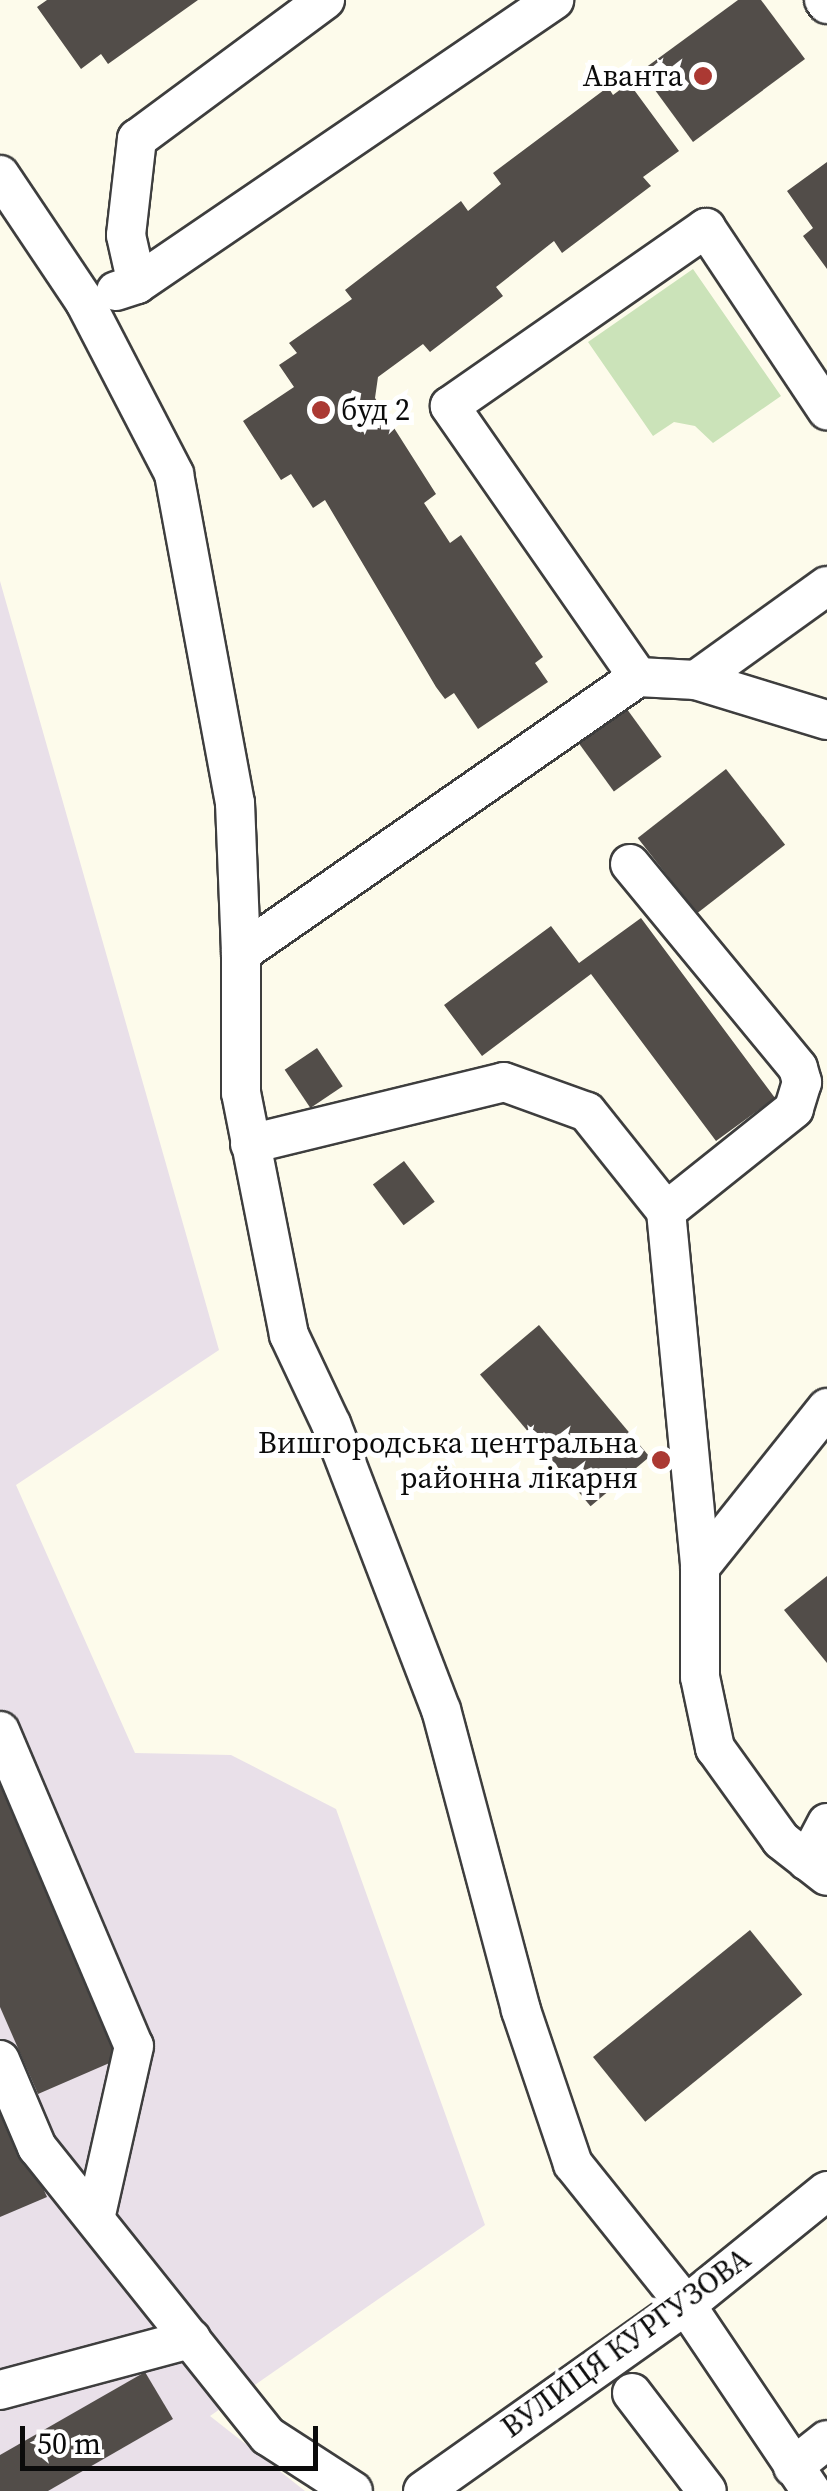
<!DOCTYPE html>
<meta charset="utf-8">
<style>
body{margin:0}
#map{position:relative;width:827px;height:2491px;overflow:hidden;background:#fdfbeb;font-family:"Source Serif 4",serif}
div>[style]{position:absolute}
[style*='--x']{left:calc(var(--x)*1px);top:calc(var(--y)*1px);width:calc(var(--w)*1px);rotate:calc(var(--a)*1deg)}
.industrial>*{inset:0;background:#e9e0e9}
.green>*{inset:0;background:#cbe3b9}
.building>*{inset:0;background:#524d49;transform-origin:0 0}
.roads{filter:drop-shadow(2px 0 #3e3e3e) drop-shadow(-2px 0 #3e3e3e) drop-shadow(0 2px #3e3e3e) drop-shadow(0 -2px #3e3e3e)}
.minor>*{height:38px;margin:-19px;padding:0 19px;transform-origin:19px;border-radius:19px;background:#fff}
.dots>*{width:28px;height:28px;translate:-50% -50%;box-sizing:border-box;border:5px solid #fff;border-radius:50%}
span{translate:-50% -50%;white-space:nowrap;text-align:center;line-height:1.15;-webkit-text-stroke:10px #fff;paint-order:stroke}
.poi-label{font-size:30px;color:#0b0b0b}
.right{translate:-100% -50%;text-align:right}
.left{translate:0 -50%;text-align:left}
.street-label{font-size:30px;color:#0b0b0b}
.scale{position:absolute;left:20px;top:2426px;width:298px;height:45px;box-sizing:border-box;border:5px solid #0b0b0b;border-top:0;padding-left:12px;font-size:30px;line-height:35px;white-space:nowrap;color:#0b0b0b;-webkit-text-stroke:8px #fff;paint-order:stroke}
</style>
<div id="map">
<div class="industrial">
<div style="clip-path:polygon(0 581px,219px 1350px,16px 1485px,135px 1753px,231px 1755px,336px 1809px,485px 2225px,210px 2416px,305px 2491px,0 2491px)"></div>
</div>
<div class="green">
<div style="clip-path:polygon(693px 269px,781px 396px,713px 443px,695px 426px,674px 422px,653px 436px,588px 342px)"></div>
</div>
<div class="building">
<div style="clip-path:polygon(47px 0,198px 0,108px 64px,101px 54px,81px 69px,37px 7px)"></div>
<div style="clip-path:polygon(738px 0,761px 0,805px 59px,693px 142px,641px 71px)"></div>
<div style="clip-path:polygon(629px 83px,679px 151px,643px 177px,651px 186px,562px 253px,554px 241px,496px 287px,503px 296px,430px 352px,423px 344px,378px 377px,375px 398px,436px 494px,424px 503px,450px 543px,461px 535px,543px 657px,535px 663px,548px 682px,478px 729px,454px 693px,445px 699px,436px 687px,325px 500px,313px 508px,291px 474px,281px 480px,243px 421px,294px 387px,279px 365px,297px 353px,289px 343px,352px 299px,345px 290px,461px 201px,468px 211px,501px 184px,493px 173px,608px 87px,613px 95px)"></div>
<div style="clip-path:polygon(827px 162px,827px 269px,803px 236px,813px 228px,787px 191px)"></div>
<div style="left:624px;top:705px;width:64px;height:59px;rotate:54deg"></div>
<div style="left:726px;top:769px;width:96px;height:112px;rotate:52deg"></div>
<div style="clip-path:polygon(641px 918px,775px 1098px,716px 1141px,591px 974px,482px 1056px,444px 1005px,551px 926px,579px 963px)"></div>
<div style="left:317px;top:1048px;width:46px;height:39px;rotate:56deg"></div>
<div style="left:404px;top:1161px;width:51px;height:39px;rotate:53deg"></div>
<div style="left:539px;top:1325px;width:172px;height:77px;rotate:50deg"></div>
<div style="clip-path:polygon(827px 1576px,827px 1663px,784px 1610px)"></div>
<div style="clip-path:polygon(0 1782px,121px 2058px,38px 2094px,0 2007px)"></div>
<div style="left:750px;top:1930px;width:83px;height:202px;rotate:51deg"></div>
<div style="clip-path:polygon(0 2088px,47px 2197px,0 2217px)"></div>
<div style="clip-path:polygon(145px 2372px,173px 2419px,48px 2491px,0 2491px,0 2455px)"></div>
</div>
<div class="roads">
<div class="minor">
<div style="--x:824;--y:0;--w:5;--a:53"></div>
<div style="--x:0;--y:175;--w:153;--a:56.2"></div>
<div style="--x:85;--y:302;--w:194;--a:62.6"></div>
<div style="--x:174;--y:474;--w:335;--a:79.5"></div>
<div style="--x:235;--y:803;--w:150;--a:87.7"></div>
<div style="--x:137;--y:284;--w:505;--a:-34.26"></div>
<div style="--x:116;--y:291;--w:22;--a:-18"></div>
<div style="--x:137;--y:284;--w:50;--a:-102.7"></div>
<div style="--x:126;--y:235;--w:97;--a:-83.5"></div>
<div style="--x:137;--y:139;--w:234;--a:-36.5"></div>
<div style="--x:638;--y:677;--w:330;--a:-124.8"></div>
<div style="--x:450;--y:406;--w:312;--a:-34.8"></div>
<div style="--x:706;--y:228;--w:219;--a:56.4"></div>
<div style="--x:696;--y:680;--w:161;--a:-35.7"></div>
<div style="--x:630;--y:864;--w:264;--a:50.5"></div>
<div style="--x:798;--y:1068;--w:15;--a:74"></div>
<div style="--x:802;--y:1082;--w:28;--a:107"></div>
<div style="--x:794;--y:1109;--w:164;--a:141.4"></div>
<div style="--x:250;--y:1144;--w:261;--a:-13.7"></div>
<div style="--x:504;--y:1082;--w:88;--a:19.9"></div>
<div style="--x:587;--y:1112;--w:127;--a:51.4"></div>
<div style="--x:666;--y:1211;--w:358;--a:84.5"></div>
<div style="--x:827;--y:1408;--w:203;--a:128.6"></div>
<div style="--x:700;--y:1567;--w:110;--a:90"></div>
<div style="--x:700;--y:1677;--w:73;--a:78.1"></div>
<div style="--x:715;--y:1748;--w:113;--a:54.3"></div>
<div style="--x:781;--y:1840;--w:58;--a:38"></div>
<div style="--x:0;--y:1731;--w:342;--a:67"></div>
<div style="--x:134;--y:2046;--w:177;--a:102.7"></div>
<div style="--x:807;--y:1861;--w:43;--a:-62.2"></div>
<div style="--x:0;--y:2060;--w:95;--a:67"></div>
<div style="--x:37;--y:2147;--w:370;--a:51.4"></div>
<div style="--x:268;--y:2436;--w:101;--a:32.9"></div>
<div style="--x:0;--y:2390;--w:198;--a:-15"></div>
<div style="--x:632;--y:2393;--w:123;--a:52.6"></div>
<div style="--x:793;--y:2467;--w:43;--a:-38.5"></div>
<div style="--x:423;--y:2491;--w:322;--a:-35.3"></div>
<div style="--x:686;--y:2305;--w:181;--a:-39"></div>
<div style="--x:811;--y:2491;--w:224;--a:-123.9"></div>
<div style="--x:686;--y:2305;--w:181;--a:-128.7"></div>
<div style="--x:573;--y:2164;--w:163;--a:-108.7"></div>
<div style="--x:521;--y:2010;--w:310;--a:-104.9"></div>
<div style="--x:441;--y:1710;--w:306;--a:-111"></div>
<div style="--x:331;--y:1424;--w:98;--a:-115.3"></div>
<div style="--x:289;--y:1335;--w:247;--a:-101.2"></div>
<div style="--x:241;--y:1093;--w:140;--a:-90"></div>
<div style="--x:241;--y:953;--w:484;--a:-34.8"></div>
<div style="--x:638;--y:677;--w:58;--a:3"></div>
<div style="--x:696;--y:680;--w:137;--a:17"></div>
</div>
</div>
<div class="dots">
<div style="left:703px;top:76px;background:#ab3933"></div>
<div style="left:321px;top:410px;background:#ab3933"></div>
<div style="left:661px;top:1460px;background:#ab3933"></div>
</div>
<div class="poi-label">
<span class="right" style="left:683px;top:76px">Аванта</span>
<span class="left" style="left:341px;top:410px">буд 2</span>
<span class="right" style="left:638px;top:1460px">Вишгородська центральна<br>районна лікарня</span>
</div>
<div class="street-label">
<span style="left:626px;top:2343px;rotate:-36deg">ВУЛИЦЯ КУРГУЗОВА</span>
</div>
<div class="scale">50 m</div>
</div>
